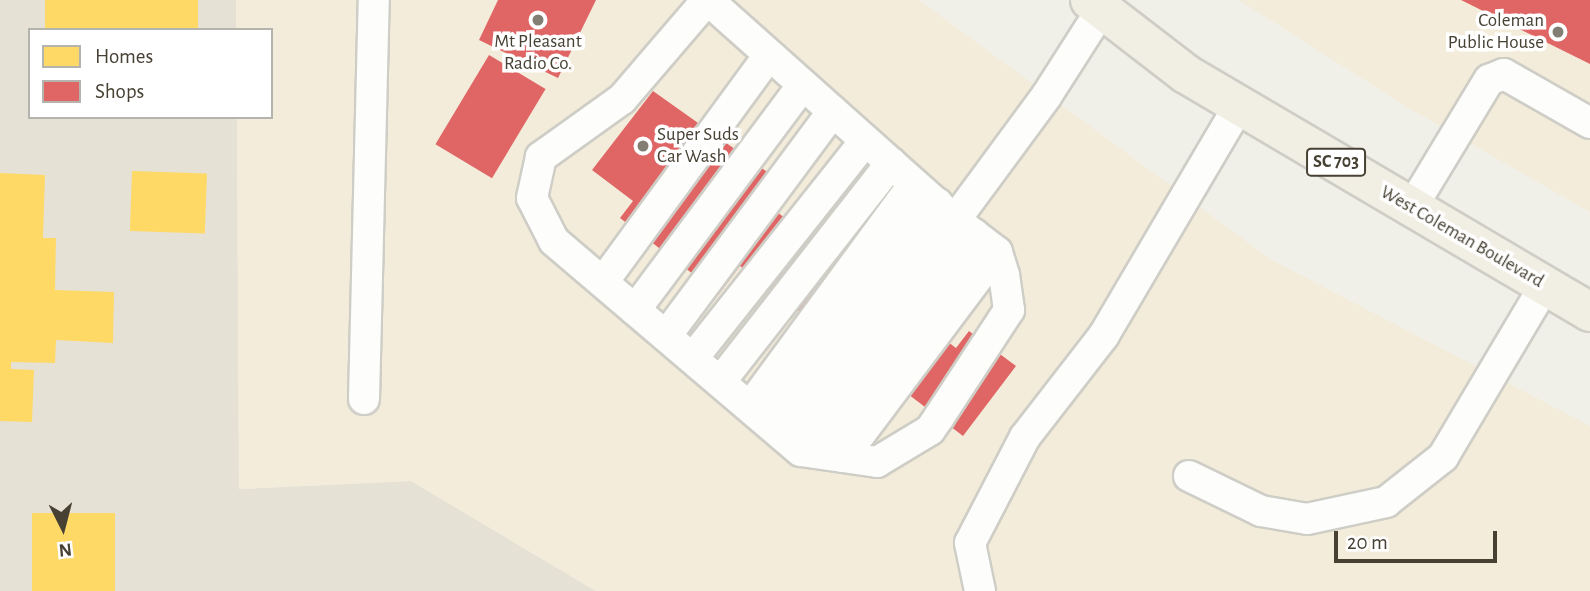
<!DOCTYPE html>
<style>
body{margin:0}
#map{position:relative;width:1590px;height:591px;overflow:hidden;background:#f0efe8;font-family:"Alegreya Sans",sans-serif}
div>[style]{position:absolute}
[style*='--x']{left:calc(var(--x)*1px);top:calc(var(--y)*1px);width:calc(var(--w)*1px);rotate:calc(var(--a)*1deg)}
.residential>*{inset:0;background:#e5e1d5}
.commercial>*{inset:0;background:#f4ecda}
.homes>*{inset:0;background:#ffd966;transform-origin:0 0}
.shops>*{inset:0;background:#e06666;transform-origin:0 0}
.roads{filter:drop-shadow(2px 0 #cecdc6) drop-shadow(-2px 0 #cecdc6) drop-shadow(0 2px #cecdc6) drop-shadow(0 -2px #cecdc6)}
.service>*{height:30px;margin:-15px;padding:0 15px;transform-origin:15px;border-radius:15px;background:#fdfdfc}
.primary>*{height:38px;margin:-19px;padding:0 19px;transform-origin:19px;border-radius:19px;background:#f1eee3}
.dots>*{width:19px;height:19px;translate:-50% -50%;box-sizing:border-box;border:4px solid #fff;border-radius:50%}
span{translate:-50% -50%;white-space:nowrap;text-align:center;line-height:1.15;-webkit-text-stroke:7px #fff;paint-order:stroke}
.shield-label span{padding:2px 5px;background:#fff;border:2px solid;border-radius:5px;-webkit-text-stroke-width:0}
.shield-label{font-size:18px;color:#474134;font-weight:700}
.poi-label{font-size:19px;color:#474134}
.right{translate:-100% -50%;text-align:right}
.left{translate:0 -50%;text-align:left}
.street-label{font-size:19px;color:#474134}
.legend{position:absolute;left:28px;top:28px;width:245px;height:91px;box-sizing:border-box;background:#fff;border:2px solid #b5b3ae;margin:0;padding:9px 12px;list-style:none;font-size:21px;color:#474134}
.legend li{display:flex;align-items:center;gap:14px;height:35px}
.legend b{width:35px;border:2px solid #b5b3ae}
.north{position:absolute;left:28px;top:493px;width:70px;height:70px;-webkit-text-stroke:5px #fff;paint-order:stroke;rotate:174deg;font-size:19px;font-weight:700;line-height:28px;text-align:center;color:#474134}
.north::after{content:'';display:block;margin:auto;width:24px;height:32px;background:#474134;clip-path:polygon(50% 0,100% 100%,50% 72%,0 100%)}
.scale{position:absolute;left:1334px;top:531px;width:163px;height:32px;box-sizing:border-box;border:4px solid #474134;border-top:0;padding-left:9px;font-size:21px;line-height:24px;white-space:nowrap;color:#474134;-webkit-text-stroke:5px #fff;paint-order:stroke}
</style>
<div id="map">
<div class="residential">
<div style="clip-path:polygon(0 0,236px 0,236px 30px,30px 30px,30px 117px,237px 117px,239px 489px,411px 481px,596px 591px,0 591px)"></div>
</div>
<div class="commercial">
<div style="clip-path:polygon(236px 0,919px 0,1270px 259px,1590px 426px,1590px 591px,596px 591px,411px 481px,239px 489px,237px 117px,271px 117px,271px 30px,236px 30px)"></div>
<div style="clip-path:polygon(1239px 0,1590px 0,1590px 212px,1407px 107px)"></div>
</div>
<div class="homes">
<div style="left:45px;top:0;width:153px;height:30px"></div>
<div style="left:132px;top:171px;width:75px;height:60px;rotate:2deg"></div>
<div style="clip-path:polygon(0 173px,45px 175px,43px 238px,56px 238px,55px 290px,114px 292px,113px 343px,56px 340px,55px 363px,11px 362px,11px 369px,34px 370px,32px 422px,0 421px)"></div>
<div style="left:32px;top:513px;width:83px;height:78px"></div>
</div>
<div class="shops">
<div style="clip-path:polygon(498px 0,596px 0,558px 78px,479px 40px)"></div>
<div style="clip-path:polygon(1461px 0,1590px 0,1590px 64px)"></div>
<div style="left:489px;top:55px;width:66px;height:104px;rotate:31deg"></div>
<div style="clip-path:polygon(653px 91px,794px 191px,777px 212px,956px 348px,969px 331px,1016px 366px,963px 436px,740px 266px,719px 294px,620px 218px,633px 201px,592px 170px)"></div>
</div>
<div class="roads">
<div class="service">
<div style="--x:707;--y:0;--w:130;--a:130.6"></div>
<div style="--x:622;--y:99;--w:100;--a:144.4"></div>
<div style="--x:541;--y:157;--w:42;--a:102.4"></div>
<div style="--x:532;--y:198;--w:48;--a:62.9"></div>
<div style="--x:554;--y:241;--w:324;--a:40.4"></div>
<div style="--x:801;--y:451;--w:77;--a:8.2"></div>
<div style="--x:877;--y:462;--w:62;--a:-31.1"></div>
<div style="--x:930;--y:430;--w:16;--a:-55"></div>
<div style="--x:939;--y:417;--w:128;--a:-56.8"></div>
<div style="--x:1009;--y:310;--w:35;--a:-98"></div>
<div style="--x:1004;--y:275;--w:24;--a:-107"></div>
<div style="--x:997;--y:252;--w:53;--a:-142.7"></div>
<div style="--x:955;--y:220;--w:276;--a:126.5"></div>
<div style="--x:708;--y:0;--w:331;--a:41.7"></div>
<div style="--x:955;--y:220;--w:155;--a:-53.6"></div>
<div style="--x:1047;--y:95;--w:102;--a:-57.4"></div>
<div style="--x:1412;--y:207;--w:149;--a:-58.8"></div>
<div style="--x:1489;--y:80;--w:16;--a:-22"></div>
<div style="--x:1504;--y:74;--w:99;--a:29.7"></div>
<div style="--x:603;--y:282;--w:281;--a:-53.8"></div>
<div style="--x:635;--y:310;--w:281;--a:-53.3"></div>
<div style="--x:666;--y:336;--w:280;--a:-53.4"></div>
<div style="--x:693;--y:358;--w:275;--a:-51.6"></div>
<div style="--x:720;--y:382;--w:278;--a:-52"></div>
<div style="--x:364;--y:399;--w:399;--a:-88.6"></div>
<div style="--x:750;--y:407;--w:277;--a:-53.7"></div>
<div style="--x:770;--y:424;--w:277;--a:-52.9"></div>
<div style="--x:816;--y:453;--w:270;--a:-54.2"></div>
<div style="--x:843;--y:457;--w:256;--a:-53.1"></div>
<div style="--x:1189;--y:476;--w:80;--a:25.9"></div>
<div style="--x:1261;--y:511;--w:47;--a:9.9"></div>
<div style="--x:1307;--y:519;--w:81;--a:-12.1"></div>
<div style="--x:1386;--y:502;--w:73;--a:-38.3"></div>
<div style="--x:1443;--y:457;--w:200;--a:-59.3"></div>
<div style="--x:980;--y:591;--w:49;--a:-101.8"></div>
<div style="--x:970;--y:543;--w:119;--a:-62.6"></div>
<div style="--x:1025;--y:437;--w:129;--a:-52.2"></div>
<div style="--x:1104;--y:335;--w:266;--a:-59.5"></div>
</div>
<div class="primary">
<div style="--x:1090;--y:0;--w:121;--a:37.6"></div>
<div style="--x:1186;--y:74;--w:469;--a:30.5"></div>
</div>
</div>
<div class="dots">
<div style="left:538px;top:20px;background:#827e73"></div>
<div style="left:1558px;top:32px;background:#827e73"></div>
<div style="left:643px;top:146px;background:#827e73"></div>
</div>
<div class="shield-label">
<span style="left:1336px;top:162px">SC 703</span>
</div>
<div class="poi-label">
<span class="right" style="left:1544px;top:32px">Coleman<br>Public House</span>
<span style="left:538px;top:53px">Mt Pleasant<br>Radio Co.</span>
<span class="left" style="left:657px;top:146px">Super Suds<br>Car Wash</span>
</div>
<div class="street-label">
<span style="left:1462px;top:237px;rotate:30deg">West Coleman Boulevard</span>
</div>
<ul class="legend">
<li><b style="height:19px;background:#ffd966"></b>Homes</li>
<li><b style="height:19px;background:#e06666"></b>Shops</li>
</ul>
<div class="north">N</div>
<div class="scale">20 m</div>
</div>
